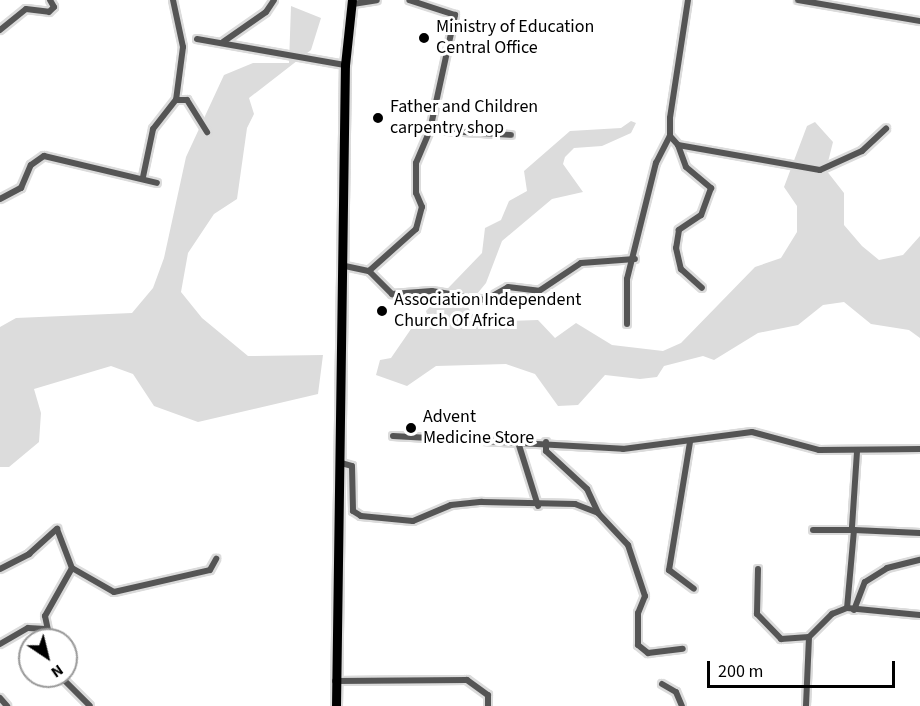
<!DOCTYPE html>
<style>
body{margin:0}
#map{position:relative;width:920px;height:706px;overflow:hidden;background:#fff;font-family:"Source Sans 3",sans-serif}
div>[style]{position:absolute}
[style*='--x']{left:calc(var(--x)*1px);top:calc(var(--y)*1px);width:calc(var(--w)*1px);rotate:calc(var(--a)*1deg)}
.green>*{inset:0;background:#dcdcdc}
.roads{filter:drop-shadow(2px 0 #dbdbdb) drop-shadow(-2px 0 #dbdbdb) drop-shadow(0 2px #dbdbdb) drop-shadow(0 -2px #dbdbdb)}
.minor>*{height:6px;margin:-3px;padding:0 3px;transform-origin:3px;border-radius:3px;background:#555}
.primary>*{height:9px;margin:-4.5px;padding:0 4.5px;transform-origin:4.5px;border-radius:4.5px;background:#000}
.dots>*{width:16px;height:16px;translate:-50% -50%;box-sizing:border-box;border:3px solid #fff;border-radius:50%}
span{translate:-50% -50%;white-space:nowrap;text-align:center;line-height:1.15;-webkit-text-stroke:6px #fff;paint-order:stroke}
.poi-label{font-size:18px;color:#000}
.left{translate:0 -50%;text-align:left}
.north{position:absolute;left:18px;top:628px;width:60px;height:60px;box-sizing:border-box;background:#fff;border:2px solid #999;border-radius:50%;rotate:145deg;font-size:16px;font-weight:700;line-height:24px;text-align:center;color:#000}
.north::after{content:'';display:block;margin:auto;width:21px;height:27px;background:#000;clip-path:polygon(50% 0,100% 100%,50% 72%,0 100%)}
.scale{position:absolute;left:707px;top:661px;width:188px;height:27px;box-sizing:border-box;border:3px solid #000;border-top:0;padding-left:8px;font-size:18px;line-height:21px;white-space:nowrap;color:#000;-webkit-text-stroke:4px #fff;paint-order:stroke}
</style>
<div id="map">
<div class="green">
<div style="clip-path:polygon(291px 6px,321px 18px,311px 50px,249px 98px,254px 114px,247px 128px,237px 199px,214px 214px,188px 253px,181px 292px,202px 318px,248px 356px,323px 355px,318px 394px,198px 422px,154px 406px,133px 374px,111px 366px,34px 389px,41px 413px,39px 442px,9px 467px,0 467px,0 327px,16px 318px,132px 313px,153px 288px,164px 258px,186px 157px,224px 75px,253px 63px,289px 63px)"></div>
<div style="clip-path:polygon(631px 121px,636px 123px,631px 133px,602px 146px,574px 148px,565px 157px,563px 164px,583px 192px,552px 199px,502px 241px,486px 283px,467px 306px,478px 322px,538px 320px,555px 338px,576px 323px,612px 345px,663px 351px,681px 343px,755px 267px,781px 258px,797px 232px,797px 206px,784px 187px,807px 126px,815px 122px,833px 142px,826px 170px,844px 193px,844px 225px,862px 246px,879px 260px,903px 255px,920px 236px,920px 338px,909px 330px,871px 324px,844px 302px,823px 305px,798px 325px,758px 333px,714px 360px,703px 356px,664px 366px,657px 377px,640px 379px,605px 375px,578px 405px,558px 406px,535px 374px,506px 364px,436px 366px,407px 386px,376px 375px,380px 360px,391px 358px,411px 329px,430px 324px,426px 311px,482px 253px,485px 228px,501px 220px,509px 201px,527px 191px,524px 171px,570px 131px,621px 128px)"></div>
</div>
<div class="roads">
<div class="minor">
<div style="--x:173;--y:0;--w:48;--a:78"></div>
<div style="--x:183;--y:47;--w:53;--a:97.5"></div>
<div style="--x:688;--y:0;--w:119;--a:98.7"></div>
<div style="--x:670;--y:118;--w:18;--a:90"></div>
<div style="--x:670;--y:136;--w:12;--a:48"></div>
<div style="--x:678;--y:145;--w:144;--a:10"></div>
<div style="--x:820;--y:170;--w:46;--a:-24.3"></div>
<div style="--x:862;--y:151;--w:33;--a:-43"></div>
<div style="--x:798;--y:0;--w:124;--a:9.8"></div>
<div style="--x:353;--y:4;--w:24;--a:-9"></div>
<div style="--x:0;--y:30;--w:33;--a:-39"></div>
<div style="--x:26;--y:9;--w:23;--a:7"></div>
<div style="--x:49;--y:12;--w:7;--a:-45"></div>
<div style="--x:54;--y:7;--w:8;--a:-120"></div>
<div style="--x:197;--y:39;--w:150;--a:10"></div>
<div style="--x:223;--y:42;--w:52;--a:-34.9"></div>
<div style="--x:266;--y:12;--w:14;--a:-56"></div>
<div style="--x:430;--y:130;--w:81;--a:3.5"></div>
<div style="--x:678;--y:145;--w:23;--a:70"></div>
<div style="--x:686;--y:167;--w:33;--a:40"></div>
<div style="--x:711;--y:188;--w:29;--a:110"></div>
<div style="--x:701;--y:215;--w:27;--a:146"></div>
<div style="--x:679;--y:230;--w:18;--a:99"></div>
<div style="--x:676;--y:248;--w:22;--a:77"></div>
<div style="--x:681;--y:269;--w:28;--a:42"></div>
<div style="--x:143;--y:177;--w:49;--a:-78.2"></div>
<div style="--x:153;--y:129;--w:37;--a:-52"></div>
<div style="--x:176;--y:100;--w:11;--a:0"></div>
<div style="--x:187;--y:100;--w:38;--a:58"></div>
<div style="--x:0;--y:199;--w:24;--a:-28"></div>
<div style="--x:21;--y:188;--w:25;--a:-67"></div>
<div style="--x:31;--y:165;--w:16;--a:-35"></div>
<div style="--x:44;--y:156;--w:116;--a:13.4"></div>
<div style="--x:345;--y:266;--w:25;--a:12"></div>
<div style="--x:369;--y:271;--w:33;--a:45"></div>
<div style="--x:392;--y:294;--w:40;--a:-4.3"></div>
<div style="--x:432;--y:291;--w:54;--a:9.6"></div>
<div style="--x:485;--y:300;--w:26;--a:-29"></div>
<div style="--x:508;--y:287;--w:31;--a:7"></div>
<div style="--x:539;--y:291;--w:50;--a:-33.7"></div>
<div style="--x:581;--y:263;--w:54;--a:-4.2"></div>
<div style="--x:369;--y:271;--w:63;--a:-41.8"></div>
<div style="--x:416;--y:229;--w:23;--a:-75"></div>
<div style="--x:422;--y:207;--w:15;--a:-113"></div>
<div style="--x:416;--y:193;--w:30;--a:-90"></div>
<div style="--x:416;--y:163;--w:36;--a:-67"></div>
<div style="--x:430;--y:130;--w:118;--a:-77.7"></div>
<div style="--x:455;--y:15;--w:48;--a:-161.9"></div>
<div style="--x:627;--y:324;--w:45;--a:-90"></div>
<div style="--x:627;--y:279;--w:120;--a:-76"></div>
<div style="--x:656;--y:163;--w:30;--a:-63"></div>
<div style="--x:393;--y:436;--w:230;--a:3.2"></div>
<div style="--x:623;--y:449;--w:130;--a:-7.5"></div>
<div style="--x:752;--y:432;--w:69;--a:15"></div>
<div style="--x:819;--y:450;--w:101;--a:-0.6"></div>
<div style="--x:518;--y:442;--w:67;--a:72.6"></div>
<div style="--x:546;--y:442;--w:9;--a:90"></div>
<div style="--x:546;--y:451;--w:56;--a:42.8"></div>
<div style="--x:587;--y:489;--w:26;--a:65"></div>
<div style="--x:598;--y:513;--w:44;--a:46.8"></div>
<div style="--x:628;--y:545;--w:54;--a:71.6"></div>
<div style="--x:645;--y:596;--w:18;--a:112"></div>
<div style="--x:638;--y:613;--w:32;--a:90"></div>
<div style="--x:638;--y:645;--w:13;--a:39"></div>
<div style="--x:648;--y:653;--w:35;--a:-7"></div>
<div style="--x:690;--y:442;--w:130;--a:99.3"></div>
<div style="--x:669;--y:570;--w:31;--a:37"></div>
<div style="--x:341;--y:463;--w:11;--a:15"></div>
<div style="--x:352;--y:466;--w:45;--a:88.7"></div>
<div style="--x:353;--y:511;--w:9;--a:32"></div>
<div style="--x:361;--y:516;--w:52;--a:5.5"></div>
<div style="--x:413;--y:521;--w:41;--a:-22.8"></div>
<div style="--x:451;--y:505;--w:31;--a:-6"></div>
<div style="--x:482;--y:502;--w:93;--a:1.2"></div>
<div style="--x:575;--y:504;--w:25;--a:21"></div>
<div style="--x:852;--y:527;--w:76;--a:-86.2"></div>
<div style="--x:813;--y:530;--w:41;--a:0"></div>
<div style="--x:854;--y:530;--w:78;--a:95.1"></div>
<div style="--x:847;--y:608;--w:73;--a:5.5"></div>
<div style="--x:854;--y:530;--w:66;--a:2.6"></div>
<div style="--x:72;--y:568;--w:48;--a:29.7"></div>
<div style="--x:114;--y:592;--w:98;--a:-12.9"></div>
<div style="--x:210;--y:570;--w:13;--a:-61"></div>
<div style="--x:0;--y:569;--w:33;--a:-27"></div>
<div style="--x:29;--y:554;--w:38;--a:-42"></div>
<div style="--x:57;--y:529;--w:42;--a:69"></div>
<div style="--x:72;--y:568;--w:55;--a:119.4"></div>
<div style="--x:45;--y:616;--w:25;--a:78"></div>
<div style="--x:758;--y:569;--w:45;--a:91.3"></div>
<div style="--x:757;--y:614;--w:35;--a:46"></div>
<div style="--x:781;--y:639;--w:28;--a:-4"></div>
<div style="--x:809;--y:637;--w:69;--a:92.5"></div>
<div style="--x:854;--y:610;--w:30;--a:-69"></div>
<div style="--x:865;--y:582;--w:26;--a:-32"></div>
<div style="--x:887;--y:568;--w:34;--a:-14"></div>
<div style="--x:809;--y:637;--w:33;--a:-45"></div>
<div style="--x:832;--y:614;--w:16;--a:-22"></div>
<div style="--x:0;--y:644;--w:32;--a:-30"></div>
<div style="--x:28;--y:628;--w:18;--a:3"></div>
<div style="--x:60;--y:676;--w:42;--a:45"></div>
<div style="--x:335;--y:681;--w:132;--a:-0.4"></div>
<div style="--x:467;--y:680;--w:26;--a:36"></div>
<div style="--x:488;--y:695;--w:11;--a:90"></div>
<div style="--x:662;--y:684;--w:16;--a:30"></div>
<div style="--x:676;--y:692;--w:15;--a:67"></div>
<div style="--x:0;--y:698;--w:11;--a:49"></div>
</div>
<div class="primary">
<div style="--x:336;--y:706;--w:641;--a:-89.2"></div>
<div style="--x:345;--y:65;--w:65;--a:-83.9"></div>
</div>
</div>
<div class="dots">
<div style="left:424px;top:38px;background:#000"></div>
<div style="left:378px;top:118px;background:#000"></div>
<div style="left:382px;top:311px;background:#000"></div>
<div style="left:411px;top:428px;background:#000"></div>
</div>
<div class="poi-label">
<span class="left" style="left:436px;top:38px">Ministry of Education<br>Central Office</span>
<span class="left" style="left:390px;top:118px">Father and Children<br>carpentry shop</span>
<span class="left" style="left:394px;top:311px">Association Independent<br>Church Of Africa</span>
<span class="left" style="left:423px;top:428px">Advent<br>Medicine Store</span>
</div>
<div class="north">N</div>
<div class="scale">200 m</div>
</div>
